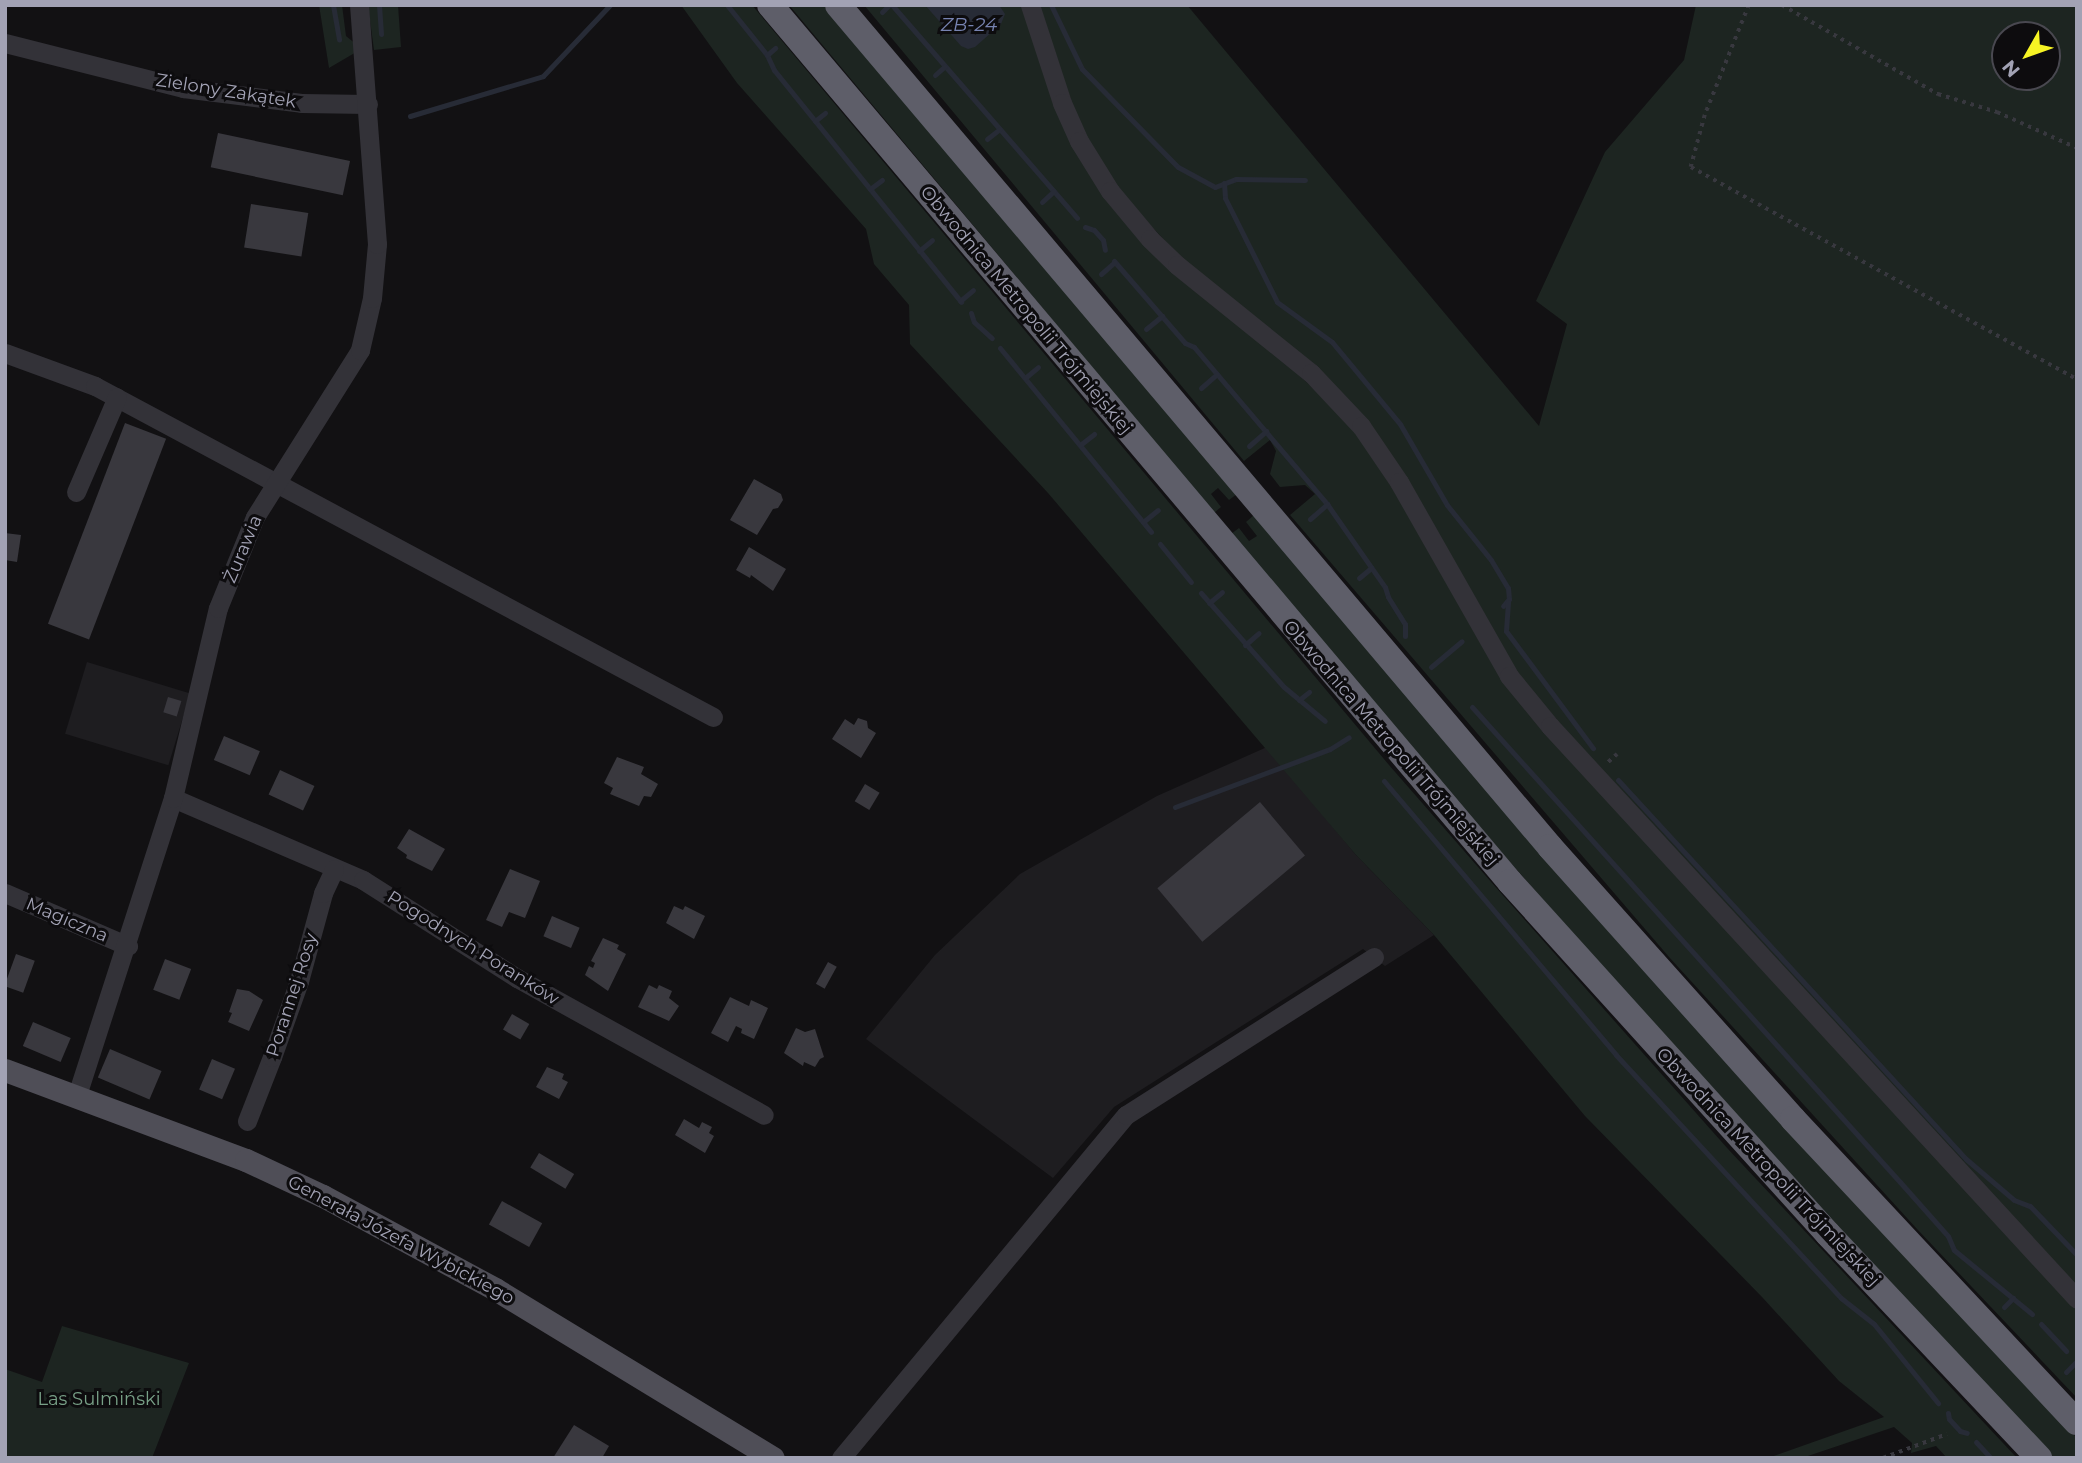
<!DOCTYPE html>
<meta charset="utf-8">
<style>
body{margin:0}
#map{position:relative;width:2082px;height:1463px;overflow:hidden;background:#121113;font-family:Montserrat,sans-serif}
div>[style]{position:absolute}
[style*='--x']{left:calc(var(--x)*1px);top:calc(var(--y)*1px);width:calc(var(--w)*1px);rotate:calc(var(--a)*1deg)}
.built>*{inset:0;background:#1e1d20;transform-origin:0 0}
.green>*{inset:0;background:#1d2521}
.water>*{inset:0;background:#272b36}
.stream>*{height:5px;margin:-2.5px;padding:0 2.5px;transform-origin:2.5px;border-radius:2.5px;background:#272b36}
.building>*{inset:0;background:#39383e;transform-origin:0 0}
.path>*{height:3.5px;margin-top:-1.75px;transform-origin:0;background:repeating-linear-gradient(90deg,#38383f 0 3.5px,transparent 0 8.5px)}
.minor>*{height:19px;margin:-9.5px;padding:0 9.5px;transform-origin:9.5px;border-radius:9.5px;background:#333238}
.major>*{height:23px;margin:-11.5px;padding:0 11.5px;transform-origin:11.5px;border-radius:11.5px;background:#4f4e57}
.highway>*{height:26px;margin:-13px;padding:0 13px;transform-origin:13px;border-radius:13px;background:#5e5e69}
span{translate:-50% -50%;white-space:nowrap;text-align:center;line-height:1.15;-webkit-text-stroke:6px #0d0c0e;paint-order:stroke}
.street-label{font-size:18px;color:#a2a2b4}
.park-label{font-size:18px;color:#78a087}
.water-label{font-size:19px;color:#7783b1;font-style:italic}
.frame{position:absolute;inset:0;border:7px solid #a2a2b4;pointer-events:none}
.north{position:absolute;left:1991px;top:21px;width:70px;height:70px;box-sizing:border-box;background:#0d0c0e;border:2px solid #494850;border-radius:50%;rotate:230deg;font-size:19px;font-weight:700;line-height:28px;text-align:center;color:#a2a2b4}
.north::after{content:'';display:block;margin:auto;width:24px;height:32px;background:#f7f424;clip-path:polygon(50% 0,100% 100%,50% 72%,0 100%)}
</style>
<div id="map">
<div class="built">
<div style="left:87px;top:662px;width:108px;height:75px;rotate:17deg"></div>
<div style="clip-path:polygon(1267px 747px,1356px 855px,1434px 935px,1385px 966px,1363px 949px,1114px 1107px,1053px 1178px,866px 1039px,935px 955px,1020px 874px,1157px 796px)"></div>
</div>
<div class="green">
<div style="clip-path:polygon(319px 5px,342px 5px,346px 36px,357px 45px,358px 51px,329px 68px)"></div>
<div style="clip-path:polygon(368px 5px,398px 5px,401px 47px,374px 50px)"></div>
<div style="clip-path:polygon(681px 5px,752px 5px,1389px 765px,1492px 883px,1728px 1149px,2017px 1458px,1947px 1458px,1936px 1446px,1911px 1453px,1912px 1443px,1894px 1427px,1802px 1458px,1768px 1458px,1884px 1417px,1839px 1381px,1762px 1297px,1585px 1116px,1434px 935px,1356px 855px,1048px 493px,910px 344px,909px 305px,874px 264px,866px 229px,737px 83px)"></div>
<div style="clip-path:polygon(789px 5px,827px 5px,1237px 494px,1229px 500px,1218px 488px,1211px 494px,1221px 507px,1214px 513px)"></div>
<div style="clip-path:polygon(864px 5px,1022px 5px,1083px 161px,1359px 434px,1531px 715px,2077px 1309px,2077px 1398px,1917px 1229px,1669px 957px,1290px 515px,1315px 494px,1305px 485px,1280px 487px,1270px 474px,1276px 451px,1270px 440px,1244px 461px)"></div>
<div style="clip-path:polygon(evenodd,1037px 5px,1187px 5px,1539px 426px,1567px 324px,1536px 301px,1605px 152px,1684px 60px,1696px 5px,2077px 5px,2077px 1289px,1641px 817px,1514px 670px,1394px 461px,1186px 263px,1120px 193px,1080px 125px,1037px 5px,2005px 35px,2047px 35px,2047px 77px,2005px 77px,2005px 35px)"></div>
<div style="clip-path:polygon(1254px 515px,1896px 1246px,2077px 1438px,2077px 1458px,2054px 1458px,1864px 1255px,1615px 982px,1426px 766px,1231px 534px,1239px 528px,1249px 541px,1257px 536px,1246px 522px)"></div>
<div style="clip-path:polygon(62px 1326px,189px 1363px,152px 1458px,5px 1458px,5px 1369px,42px 1382px)"></div>
</div>
<div class="water">
<div style="clip-path:polygon(925px 5px,999px 5px,1005px 14px,1001px 24px,975px 47px,968px 49px,961px 46px)"></div>
</div>
<div class="stream">
<div style="--x:333;--y:5;--w:35;--a:80"></div>
<div style="--x:379;--y:5;--w:29;--a:86"></div>
<div style="--x:727;--y:5;--w:64;--a:51.3"></div>
<div style="--x:767;--y:55;--w:17;--a:65"></div>
<div style="--x:774;--y:70;--w:298;--a:51.1"></div>
<div style="--x:892;--y:5;--w:282;--a:49"></div>
<div style="--x:1051;--y:5;--w:71;--a:64.2"></div>
<div style="--x:1082;--y:69;--w:137;--a:45.6"></div>
<div style="--x:1178;--y:167;--w:42;--a:28.4"></div>
<div style="--x:1215;--y:187;--w:22;--a:-21"></div>
<div style="--x:1236;--y:179;--w:69;--a:0.8"></div>
<div style="--x:882;--y:12;--w:10;--a:-45"></div>
<div style="--x:767;--y:55;--w:11;--a:-41"></div>
<div style="--x:935;--y:75;--w:13;--a:-42"></div>
<div style="--x:410;--y:116;--w:139;--a:-16.7"></div>
<div style="--x:543;--y:76;--w:98;--a:-46.7"></div>
<div style="--x:815;--y:121;--w:13;--a:-39"></div>
<div style="--x:987;--y:139;--w:16;--a:-38"></div>
<div style="--x:1224;--y:183;--w:15;--a:86"></div>
<div style="--x:1225;--y:198;--w:116;--a:63.4"></div>
<div style="--x:1277;--y:302;--w:68;--a:36"></div>
<div style="--x:1332;--y:342;--w:107;--a:50.3"></div>
<div style="--x:1400;--y:424;--w:94;--a:59.9"></div>
<div style="--x:1447;--y:505;--w:70;--a:51.3"></div>
<div style="--x:1491;--y:560;--w:33;--a:59"></div>
<div style="--x:1508;--y:588;--w:11;--a:85"></div>
<div style="--x:1509;--y:599;--w:9;--a:131"></div>
<div style="--x:870;--y:189;--w:15;--a:-37"></div>
<div style="--x:1042;--y:202;--w:16;--a:-43"></div>
<div style="--x:1085;--y:227;--w:9;--a:18"></div>
<div style="--x:1094;--y:230;--w:13;--a:48"></div>
<div style="--x:1103;--y:240;--w:10;--a:79"></div>
<div style="--x:919;--y:251;--w:17;--a:-40"></div>
<div style="--x:1114;--y:261;--w:108;--a:49.1"></div>
<div style="--x:1185;--y:343;--w:10;--a:24"></div>
<div style="--x:1194;--y:347;--w:206;--a:49.7"></div>
<div style="--x:1327;--y:504;--w:101;--a:55.1"></div>
<div style="--x:1385;--y:587;--w:10;--a:73"></div>
<div style="--x:1388;--y:597;--w:32;--a:58"></div>
<div style="--x:1405;--y:624;--w:12;--a:90"></div>
<div style="--x:1101;--y:274;--w:18;--a:-41"></div>
<div style="--x:960;--y:301;--w:17;--a:-40"></div>
<div style="--x:971;--y:313;--w:9;--a:72"></div>
<div style="--x:974;--y:322;--w:24;--a:42"></div>
<div style="--x:1146;--y:329;--w:21;--a:-39"></div>
<div style="--x:1000;--y:348;--w:238;--a:50.6"></div>
<div style="--x:1025;--y:378;--w:17;--a:-40"></div>
<div style="--x:1201;--y:388;--w:21;--a:-41"></div>
<div style="--x:1080;--y:445;--w:18;--a:-38"></div>
<div style="--x:1249;--y:446;--w:23;--a:-41"></div>
<div style="--x:1310;--y:519;--w:23;--a:-41"></div>
<div style="--x:1143;--y:522;--w:19;--a:-39"></div>
<div style="--x:1160;--y:544;--w:49;--a:50.8"></div>
<div style="--x:1359;--y:578;--w:16;--a:-40"></div>
<div style="--x:1201;--y:593;--w:125;--a:48.6"></div>
<div style="--x:1284;--y:687;--w:53;--a:39.7"></div>
<div style="--x:1508;--y:602;--w:29;--a:94"></div>
<div style="--x:1506;--y:631;--w:146;--a:53.4"></div>
<div style="--x:1209;--y:603;--w:17;--a:-40"></div>
<div style="--x:1245;--y:645;--w:18;--a:-41"></div>
<div style="--x:1431;--y:667;--w:40;--a:-40"></div>
<div style="--x:1299;--y:700;--w:13;--a:-39"></div>
<div style="--x:1472;--y:707;--w:639;--a:47.98"></div>
<div style="--x:1900;--y:1182;--w:72;--a:48.4"></div>
<div style="--x:1948;--y:1236;--w:15;--a:67"></div>
<div style="--x:1954;--y:1250;--w:101;--a:39.4"></div>
<div style="--x:1618;--y:780;--w:515;--a:47.44"></div>
<div style="--x:1966;--y:1159;--w:63;--a:40.5"></div>
<div style="--x:2014;--y:1200;--w:17;--a:21"></div>
<div style="--x:2030;--y:1206;--w:68;--a:46.2"></div>
<div style="--x:1384;--y:781;--w:359;--a:49.7"></div>
<div style="--x:1616;--y:1055;--w:331;--a:47.2"></div>
<div style="--x:1841;--y:1298;--w:42;--a:38.2"></div>
<div style="--x:1874;--y:1324;--w:102;--a:51"></div>
<div style="--x:1175;--y:807;--w:165;--a:-20.5"></div>
<div style="--x:1330;--y:749;--w:22;--a:-32"></div>
<div style="--x:2004;--y:1307;--w:13;--a:-45"></div>
<div style="--x:2041;--y:1324;--w:37;--a:47"></div>
<div style="--x:2066;--y:1372;--w:14;--a:-45"></div>
<div style="--x:1948;--y:1413;--w:6;--a:81"></div>
<div style="--x:1949;--y:1419;--w:16;--a:47"></div>
<div style="--x:1960;--y:1431;--w:7;--a:16"></div>
<div style="--x:1976;--y:1442;--w:22;--a:47"></div>
</div>
<div class="building">
<div style="left:218px;top:133px;width:135px;height:35px;rotate:12deg"></div>
<div style="left:251px;top:204px;width:58px;height:44px;rotate:9deg"></div>
<div style="left:125px;top:423px;width:44px;height:215px;rotate:21deg"></div>
<div style="clip-path:polygon(754px 479px,781px 494px,783px 500px,778px 508px,773px 509px,757px 535px,730px 520px)"></div>
<div style="clip-path:polygon(5px 533px,21px 535px,17px 562px,5px 560px)"></div>
<div style="clip-path:polygon(749px 547px,786px 569px,773px 591px,751px 575px,750px 578px,736px 570px)"></div>
<div style="left:168px;top:697px;width:14px;height:16px;rotate:17deg"></div>
<div style="clip-path:polygon(858px 718px,867px 721px,868px 728px,876px 733px,861px 758px,832px 739px,845px 719px,854px 725px)"></div>
<div style="left:224px;top:736px;width:39px;height:26px;rotate:23deg"></div>
<div style="clip-path:polygon(617px 757px,644px 767px,641px 774px,658px 784px,651px 797px,644px 796px,639px 806px,610px 794px,613px 788px,604px 783px)"></div>
<div style="left:280px;top:770px;width:38px;height:27px;rotate:25deg"></div>
<div style="left:865px;top:784px;width:17px;height:20px;rotate:31deg"></div>
<div style="left:1260px;top:802px;width:70px;height:134px;rotate:50deg"></div>
<div style="clip-path:polygon(409px 829px,445px 849px,432px 871px,406px 858px,407px 855px,397px 848px)"></div>
<div style="clip-path:polygon(510px 869px,540px 881px,525px 918px,509px 912px,502px 927px,486px 920px)"></div>
<div style="clip-path:polygon(674px 906px,683px 910px,685px 906px,705px 916px,694px 939px,666px 923px)"></div>
<div style="left:552px;top:916px;width:30px;height:22px;rotate:23deg"></div>
<div style="clip-path:polygon(603px 938px,619px 945px,617px 949px,626px 954px,608px 991px,585px 975px,589px 966px,593px 968px,595px 963px,591px 961px)"></div>
<div style="left:16px;top:954px;width:20px;height:34px;rotate:20deg"></div>
<div style="left:165px;top:959px;width:28px;height:33px;rotate:21deg"></div>
<div style="left:828px;top:962px;width:10px;height:25px;rotate:29deg"></div>
<div style="clip-path:polygon(649px 985px,657px 989px,659px 985px,672px 991px,669px 998px,679px 1006px,669px 1021px,638px 1007px)"></div>
<div style="clip-path:polygon(237px 989px,249px 991px,263px 1000px,249px 1031px,228px 1022px,232px 1013px,229px 1012px)"></div>
<div style="clip-path:polygon(730px 997px,749px 1006px,751px 1000px,768px 1008px,754px 1039px,741px 1033px,742px 1029px,736px 1026px,728px 1042px,711px 1033px)"></div>
<div style="left:512px;top:1014px;width:20px;height:18px;rotate:30deg"></div>
<div style="left:33px;top:1022px;width:41px;height:26px;rotate:23deg"></div>
<div style="clip-path:polygon(796px 1028px,805px 1032px,815px 1029px,824px 1057px,820px 1059px,815px 1067px,804px 1062px,803px 1066px,784px 1053px)"></div>
<div style="left:110px;top:1049px;width:56px;height:31px;rotate:23deg"></div>
<div style="left:212px;top:1059px;width:25px;height:33px;rotate:23deg"></div>
<div style="clip-path:polygon(547px 1067px,564px 1074px,562px 1079px,568px 1082px,559px 1099px,536px 1087px)"></div>
<div style="clip-path:polygon(684px 1119px,699px 1128px,702px 1122px,712px 1127px,709px 1133px,714px 1136px,705px 1153px,675px 1135px)"></div>
<div style="left:539px;top:1153px;width:41px;height:17px;rotate:31deg"></div>
<div style="left:502px;top:1201px;width:46px;height:27px;rotate:29deg"></div>
<div style="clip-path:polygon(574px 1425px,609px 1446px,602px 1458px,553px 1458px)"></div>
</div>
<div class="path">
<div style="--x:1749;--y:5;--w:118;--a:111.8"></div>
<div style="--x:1705;--y:115;--w:54;--a:105.1"></div>
<div style="--x:1691;--y:167;--w:440;--a:28.8"></div>
<div style="--x:1782;--y:5;--w:180;--a:29.7"></div>
<div style="--x:1938;--y:94;--w:62;--a:17"></div>
<div style="--x:1997;--y:112;--w:88;--a:24.2"></div>
<div style="--x:1608;--y:762;--w:12;--a:-42"></div>
<div style="--x:1883;--y:1458;--w:68;--a:-20.6"></div>
</div>
<div class="minor">
<div style="--x:1030;--y:5;--w:103;--a:71.9"></div>
<div style="--x:1062;--y:103;--w:42;--a:65.9"></div>
<div style="--x:1079;--y:141;--w:59;--a:58.2"></div>
<div style="--x:1110;--y:191;--w:62;--a:50.2"></div>
<div style="--x:1150;--y:239;--w:37;--a:44"></div>
<div style="--x:1177;--y:265;--w:172;--a:38.9"></div>
<div style="--x:1311;--y:373;--w:73;--a:46.7"></div>
<div style="--x:1361;--y:426;--w:68;--a:55.8"></div>
<div style="--x:1399;--y:482;--w:223;--a:60.4"></div>
<div style="--x:1509;--y:676;--w:65;--a:50.6"></div>
<div style="--x:1550;--y:726;--w:778;--a:47.39"></div>
<div style="--x:5;--y:43;--w:184;--a:14.2"></div>
<div style="--x:183;--y:88;--w:119;--a:7.2"></div>
<div style="--x:301;--y:103;--w:67;--a:0.9"></div>
<div style="--x:5;--y:353;--w:96;--a:20.1"></div>
<div style="--x:95;--y:386;--w:701;--a:28.17"></div>
<div style="--x:76;--y:492;--w:103;--a:-66.7"></div>
<div style="--x:173;--y:798;--w:207;--a:23.3"></div>
<div style="--x:363;--y:880;--w:183;--a:32.5"></div>
<div style="--x:517;--y:978;--w:282;--a:29"></div>
<div style="--x:5;--y:893;--w:134;--a:23.3"></div>
<div style="--x:77;--y:1095;--w:312;--a:-72.1"></div>
<div style="--x:173;--y:798;--w:195;--a:-76.7"></div>
<div style="--x:218;--y:608;--w:98;--a:-67.9"></div>
<div style="--x:255;--y:517;--w:197;--a:-57.8"></div>
<div style="--x:360;--y:350;--w:53;--a:-77"></div>
<div style="--x:372;--y:298;--w:54;--a:-84.7"></div>
<div style="--x:377;--y:244;--w:240;--a:-94.3"></div>
<div style="--x:247;--y:1121;--w:69;--a:-68.7"></div>
<div style="--x:272;--y:1057;--w:81;--a:-70.4"></div>
<div style="--x:299;--y:981;--w:91;--a:-74.7"></div>
<div style="--x:323;--y:893;--w:26;--a:-65"></div>
<div style="--x:841;--y:1458;--w:446;--a:-50.3"></div>
<div style="--x:1126;--y:1115;--w:294;--a:-32.5"></div>
</div>
<div class="major">
<div style="--x:5;--y:1070;--w:257;--a:20.5"></div>
<div style="--x:246;--y:1160;--w:85;--a:25.1"></div>
<div style="--x:323;--y:1196;--w:196;--a:28.4"></div>
<div style="--x:495;--y:1289;--w:325;--a:31.3"></div>
</div>
<div class="highway">
<div style="--x:770;--y:5;--w:1147;--a:49.84"></div>
<div style="--x:1510;--y:882;--w:474;--a:47.9"></div>
<div style="--x:1828;--y:1234;--w:308;--a:46.7"></div>
<div style="--x:838;--y:5;--w:1103;--a:49.78"></div>
<div style="--x:1550;--y:847;--w:365;--a:48.2"></div>
<div style="--x:1793;--y:1119;--w:415;--a:46.9"></div>
</div>
<div class="street-label">
<span style="left:226px;top:91px;rotate:9deg">Zielony Zakątek</span>
<span style="left:1026px;top:310px;rotate:50deg">Obwodnica Metropolii Trójmiejskiej</span>
<span style="left:243px;top:549px;rotate:-67deg">Żurawia</span>
<span style="left:1391px;top:743px;rotate:49deg">Obwodnica Metropolii Trójmiejskiej</span>
<span style="left:67px;top:920px;rotate:23deg">Magiczna</span>
<span style="left:473px;top:948px;rotate:32deg">Pogodnych Poranków</span>
<span style="left:292px;top:995px;rotate:-72deg">Porannej Rosy</span>
<span style="left:1768px;top:1167px;rotate:47deg">Obwodnica Metropolii Trójmiejskiej</span>
<span style="left:401px;top:1240px;rotate:28deg">Generała Józefa Wybickiego</span>
</div>
<div class="park-label">
<span style="left:99px;top:1399px">Las Sulmiński</span>
</div>
<div class="water-label">
<span style="left:969px;top:25px">ZB-24</span>
</div>
<div class="frame"></div>
<div class="north">N</div>
</div>
